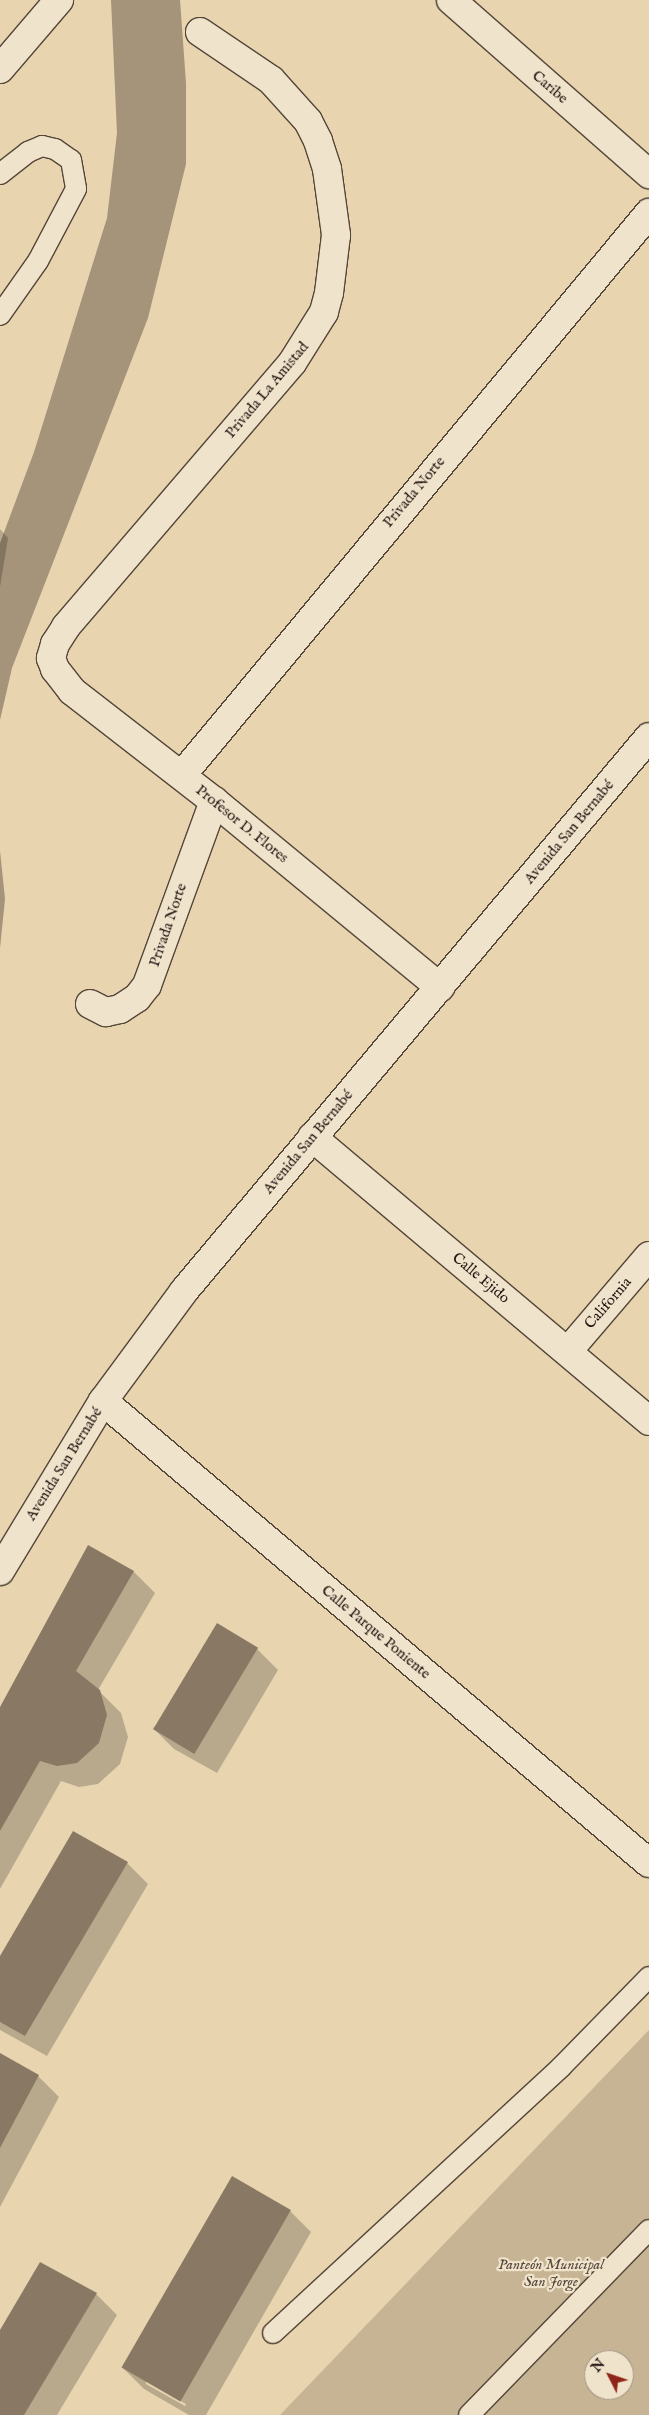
<!DOCTYPE html>
<meta charset="utf-8">
<style>
body{margin:0}
#map{position:relative;width:649px;height:2415px;overflow:hidden;background:#e8d4af;font-family:"IM FELL English",serif}
div>[style]{position:absolute}
[style*='--x']{left:calc(var(--x)*1px);top:calc(var(--y)*1px);width:calc(var(--w)*1px);rotate:calc(var(--a)*1deg)}
.green>*{inset:0;background:#c6b494}
.water>*{inset:0;background:#a5937a}
.shadow>*{inset:0;background:#0003}
.building>*{inset:0;background:#897964;transform-origin:0 0}
.roads{filter:drop-shadow(1px 0 #544639) drop-shadow(-1px 0 #544639) drop-shadow(0 1px #544639) drop-shadow(0 -1px #544639)}
.lane>*{height:20px;margin:-10px;padding:0 10px;transform-origin:10px;border-radius:10px;background:#f0e3cb}
.street>*{height:28px;margin:-14px;padding:0 14px;transform-origin:14px;border-radius:14px;background:#f0e3cb}
span{translate:-50% -50%;white-space:nowrap;text-align:center;line-height:1.15;-webkit-text-stroke:4.5px #f0e3cb;paint-order:stroke}
.street-label{font-size:15px;color:#221612}
.park-label{font-size:15px;color:#534539;font-style:italic}
.north{position:absolute;left:584px;top:2350px;width:50px;height:50px;box-sizing:border-box;background:#f0e3cb;border:1px solid #9e9181;border-radius:50%;rotate:311deg;font-size:14px;font-weight:700;line-height:20px;text-align:center;color:#221612}
.north::after{content:'';display:block;margin:auto;width:18px;height:22px;background:#8f2418;clip-path:polygon(50% 0,100% 100%,50% 72%,0 100%)}
</style>
<div id="map">
<div class="green">
<div style="clip-path:polygon(evenodd,649px 2030px,649px 2415px,280px 2415px,649px 2030px,594px 2360px,624px 2360px,624px 2390px,594px 2390px,594px 2360px)"></div>
</div>
<div class="water">
<div style="clip-path:polygon(111px 0,180px 0,186px 83px,186px 164px,148px 318px,12px 668px,0 720px,0 543px,34px 452px,107px 218px,117px 133px)"></div>
<div style="clip-path:polygon(0 851px,5px 899px,0 948px)"></div>
</div>
<div class="shadow">
<div style="clip-path:polygon(0 529px,8px 538px,0 587px)"></div>
<div style="clip-path:polygon(89px 1546px,134px 1572px,155px 1593px,98px 1690px,121px 1713px,128px 1737px,120px 1764px,98px 1784px,79px 1787px,61px 1781px,0 1889px,0 1710px)"></div>
<div style="clip-path:polygon(257px 1649px,278px 1670px,217px 1773px,174px 1749px,153px 1728px)"></div>
<div style="clip-path:polygon(127px 1863px,148px 1884px,47px 2056px,0 2030px,0 1958px)"></div>
<div style="clip-path:polygon(0 2054px,38px 2076px,59px 2097px,0 2207px)"></div>
<div style="clip-path:polygon(evenodd,290px 2211px,311px 2232px,206px 2415px,189px 2415px,144px 2389px,123px 2368px,290px 2211px,146px 2381px,186px 2404px,185px 2406px,146px 2384px,146px 2381px)"></div>
<div style="clip-path:polygon(96px 2294px,117px 2315px,57px 2415px,0 2415px,0 2333px)"></div>
</div>
<div class="building">
<div style="clip-path:polygon(88px 1545px,134px 1571px,76px 1671px,100px 1690px,107px 1715px,99px 1743px,77px 1763px,57px 1766px,40px 1761px,0 1831px,0 1707px)"></div>
<div style="left:217px;top:1623px;width:48px;height:124px;rotate:31deg"></div>
<div style="clip-path:polygon(73px 1831px,128px 1862px,25px 2036px,0 2022px,0 1956px)"></div>
<div style="clip-path:polygon(0 2053px,39px 2075px,0 2148px)"></div>
<div style="left:232px;top:2176px;width:68px;height:221px;rotate:30deg"></div>
<div style="clip-path:polygon(40px 2262px,97px 2293px,24px 2415px,0 2415px,0 2330px)"></div>
</div>
<div class="roads">
<div class="lane">
<div style="--x:0;--y:174;--w:36;--a:-38"></div>
<div style="--x:28;--y:152;--w:15;--a:-23"></div>
<div style="--x:42;--y:146;--w:13;--a:13"></div>
<div style="--x:55;--y:149;--w:19;--a:35"></div>
<div style="--x:71;--y:160;--w:29;--a:80"></div>
<div style="--x:76;--y:189;--w:81;--a:117.8"></div>
<div style="--x:38;--y:261;--w:66;--a:125.1"></div>
<div style="--x:273;--y:2333;--w:392;--a:-42.7"></div>
<div style="--x:561;--y:2067;--w:126;--a:-45.6"></div>
<div style="--x:469;--y:2415;--w:258;--a:-45.8"></div>
</div>
<div class="street">
<div style="--x:451;--y:0;--w:264;--a:41.3"></div>
<div style="--x:200;--y:32;--w:86;--a:34.1"></div>
<div style="--x:271;--y:80;--w:55;--a:47.9"></div>
<div style="--x:308;--y:121;--w:22;--a:63"></div>
<div style="--x:318;--y:141;--w:29;--a:72"></div>
<div style="--x:327;--y:169;--w:67;--a:82.2"></div>
<div style="--x:336;--y:235;--w:58;--a:96.9"></div>
<div style="--x:329;--y:293;--w:20;--a:105"></div>
<div style="--x:324;--y:312;--w:60;--a:122.1"></div>
<div style="--x:292;--y:363;--w:348;--a:130.6"></div>
<div style="--x:66;--y:627;--w:20;--a:123"></div>
<div style="--x:55;--y:644;--w:15;--a:106"></div>
<div style="--x:51;--y:658;--w:12;--a:70"></div>
<div style="--x:55;--y:669;--w:28;--a:52"></div>
<div style="--x:72;--y:691;--w:180;--a:37.8"></div>
<div style="--x:214;--y:801;--w:293;--a:39.5"></div>
<div style="--x:0;--y:69;--w:91;--a:-49.5"></div>
<div style="--x:182;--y:775;--w:731;--a:-50.27"></div>
<div style="--x:90;--y:1004;--w:18;--a:27"></div>
<div style="--x:106;--y:1012;--w:14;--a:-12"></div>
<div style="--x:120;--y:1009;--w:20;--a:-33"></div>
<div style="--x:137;--y:998;--w:16;--a:-52"></div>
<div style="--x:147;--y:985;--w:196;--a:-70"></div>
<div style="--x:312;--y:1137;--w:441;--a:40.1"></div>
<div style="--x:568;--y:1351;--w:125;--a:-49.5"></div>
<div style="--x:103;--y:1401;--w:715;--a:40.24"></div>
<div style="--x:0;--y:1571;--w:199;--a:-58.8"></div>
<div style="--x:103;--y:1401;--w:137;--a:-53.6"></div>
<div style="--x:184;--y:1291;--w:723;--a:-49.99"></div>
</div>
</div>
<div class="street-label">
<span style="left:550px;top:87px;rotate:41deg">Caribe</span>
<span style="left:267px;top:390px;rotate:-50deg">Privada La Amistad</span>
<span style="left:414px;top:492px;rotate:-50deg">Privada Norte</span>
<span style="left:242px;top:824px;rotate:39deg">Profesor D. Flores</span>
<span style="left:569px;top:832px;rotate:-50deg">Avenida San Bernabé</span>
<span style="left:168px;top:925px;rotate:-71deg">Privada Norte</span>
<span style="left:308px;top:1142px;rotate:-50deg">Avenida San Bernabé</span>
<span style="left:481px;top:1278px;rotate:40deg">Calle Ejido</span>
<span style="left:608px;top:1303px;rotate:-49deg">California</span>
<span style="left:64px;top:1464px;rotate:-58deg">Avenida San Bernabé</span>
<span style="left:376px;top:1632px;rotate:40deg">Calle Parque Poniente</span>
</div>
<div class="park-label">
<span style="left:551px;top:2273px">Panteón Municipal<br>San Jorge</span>
</div>
<div class="north">N</div>
</div>
